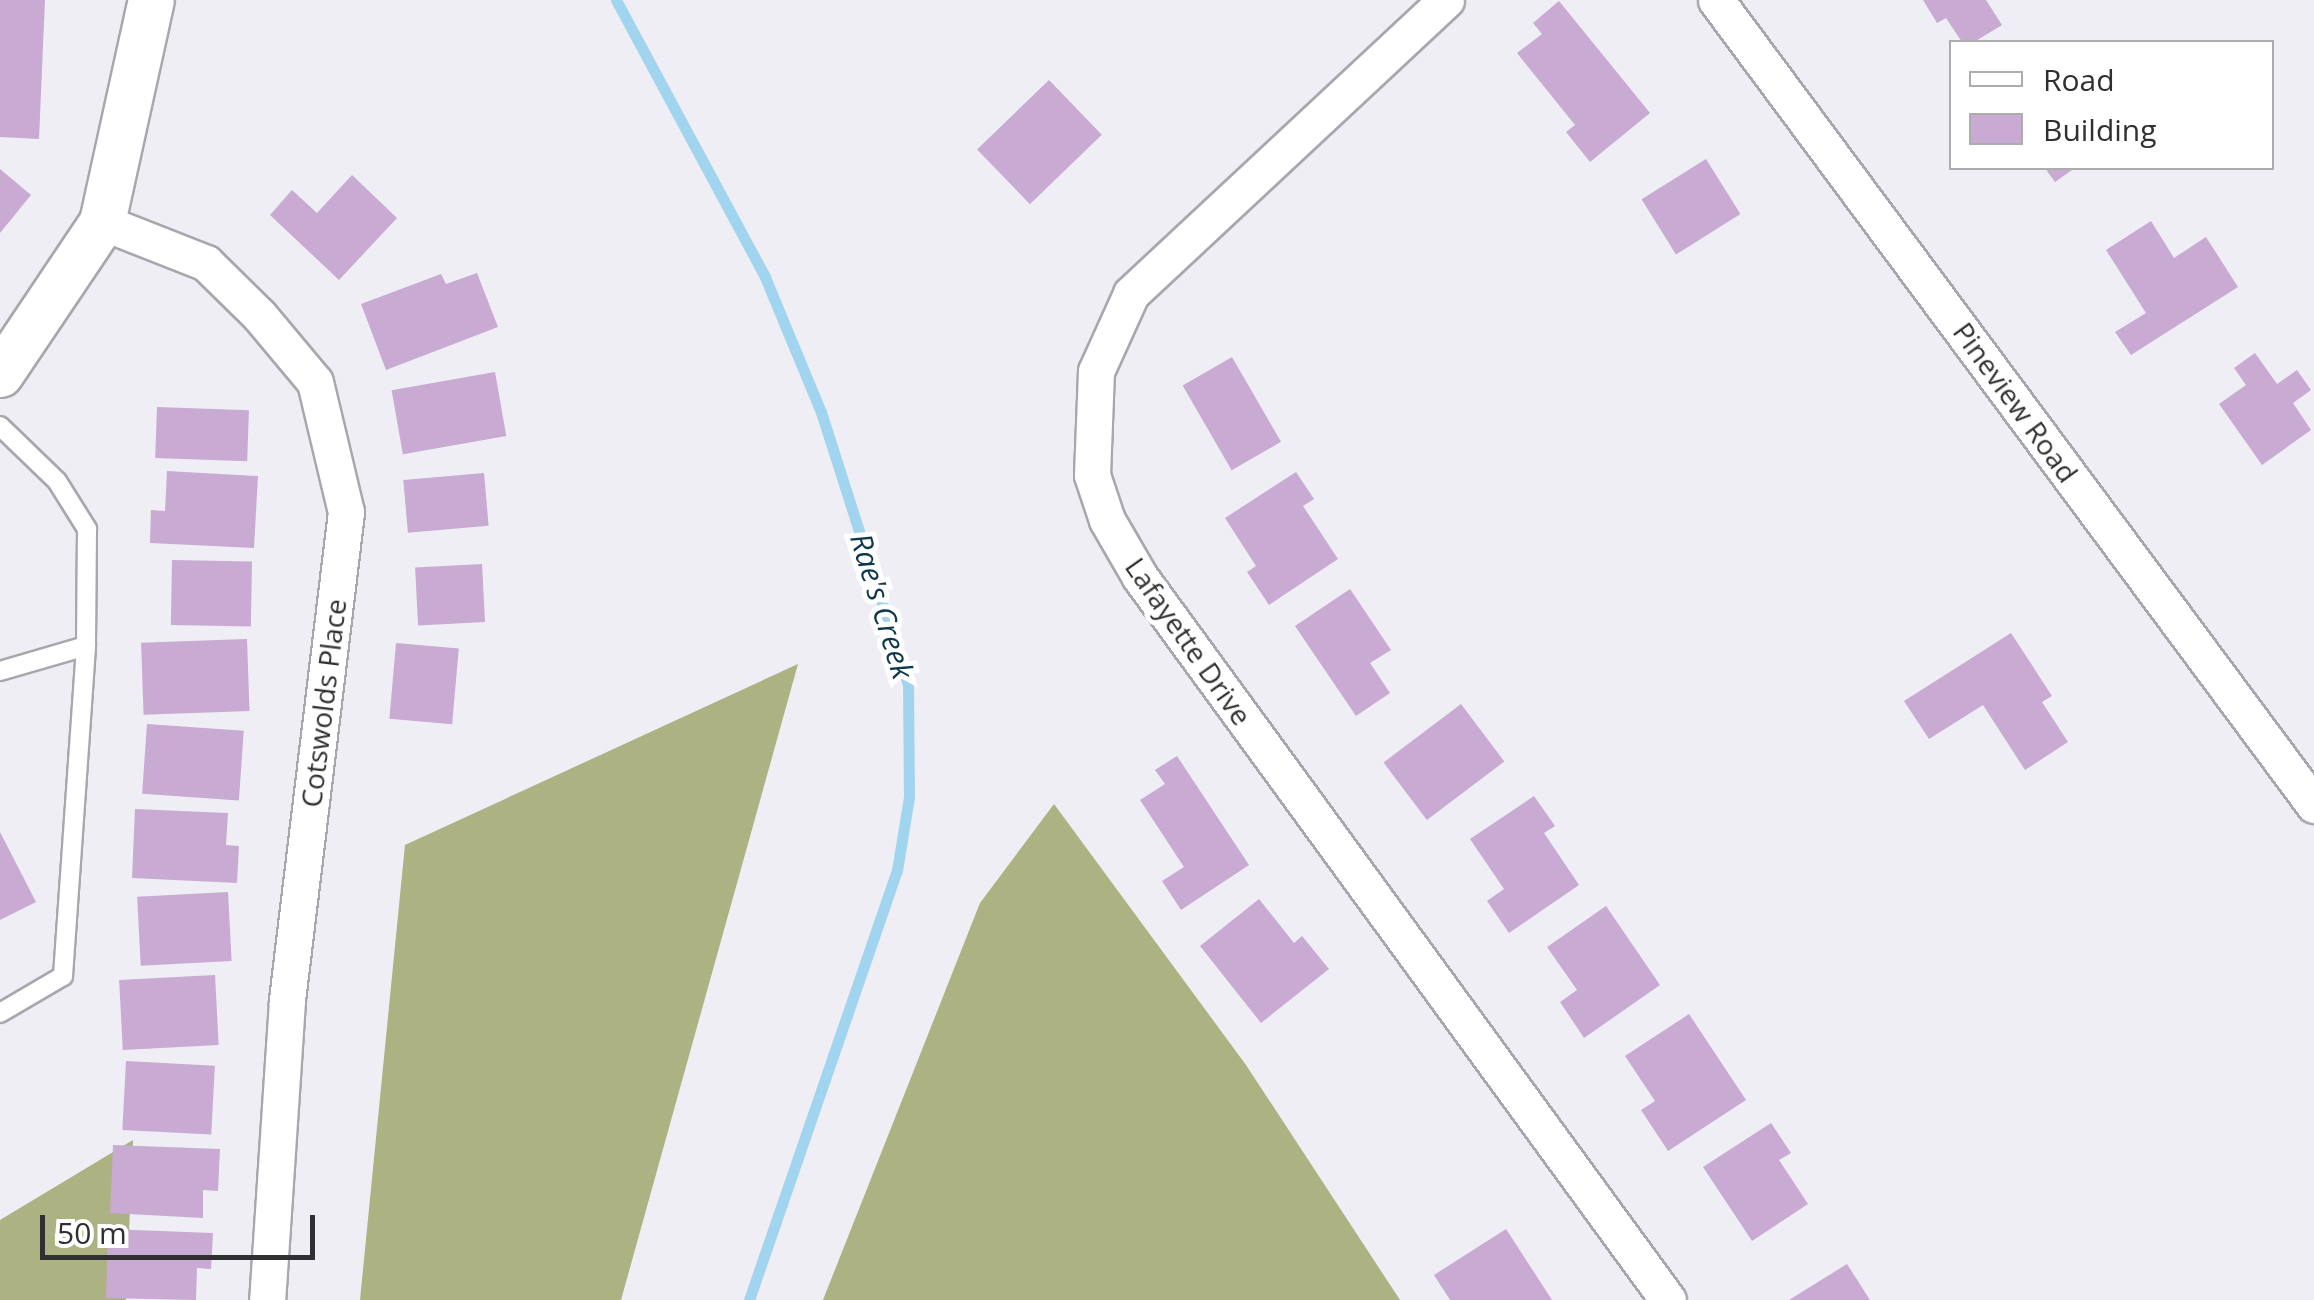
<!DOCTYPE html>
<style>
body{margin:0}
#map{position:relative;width:2314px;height:1300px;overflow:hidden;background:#eeeef4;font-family:"Open Sans",sans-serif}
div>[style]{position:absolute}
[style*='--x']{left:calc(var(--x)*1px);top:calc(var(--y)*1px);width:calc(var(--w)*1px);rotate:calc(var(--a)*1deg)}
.forest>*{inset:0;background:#acb282}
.stream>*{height:11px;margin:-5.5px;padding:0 5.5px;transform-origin:5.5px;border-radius:5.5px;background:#a1d4ef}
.building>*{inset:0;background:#c8aad3;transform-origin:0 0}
.roads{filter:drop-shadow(2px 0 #a8a7ad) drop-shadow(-2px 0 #a8a7ad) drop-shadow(0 2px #a8a7ad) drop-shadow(0 -2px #a8a7ad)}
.service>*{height:18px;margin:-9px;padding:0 9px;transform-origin:9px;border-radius:9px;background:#fff}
.minor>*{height:35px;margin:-17.5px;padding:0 17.5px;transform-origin:17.5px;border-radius:17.5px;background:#fff}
.tertiary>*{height:45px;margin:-22.5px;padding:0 22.5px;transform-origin:22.5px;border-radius:22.5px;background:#fff}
span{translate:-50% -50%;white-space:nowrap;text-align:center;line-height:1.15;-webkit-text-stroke:10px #fff;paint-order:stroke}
.street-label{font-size:28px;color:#303032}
.water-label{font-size:30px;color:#0e394c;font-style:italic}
.legend{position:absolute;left:1949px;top:40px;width:325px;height:130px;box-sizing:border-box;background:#fff;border:2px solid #acacad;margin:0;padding:12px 18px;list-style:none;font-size:30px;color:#303032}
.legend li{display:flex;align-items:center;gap:20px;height:50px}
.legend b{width:50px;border:2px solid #acacad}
.scale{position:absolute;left:40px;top:1215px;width:275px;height:45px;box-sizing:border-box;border:5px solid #303032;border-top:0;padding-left:12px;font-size:30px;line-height:35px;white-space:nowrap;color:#303032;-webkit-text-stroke:8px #fff;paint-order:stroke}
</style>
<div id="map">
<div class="forest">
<div style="clip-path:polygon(798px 664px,621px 1300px,360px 1300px,405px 845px)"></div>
<div style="clip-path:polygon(1054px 804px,1246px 1065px,1400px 1300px,823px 1300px,980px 903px)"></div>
<div style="clip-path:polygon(133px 1140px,126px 1300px,0 1300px,0 1220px)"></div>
</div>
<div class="stream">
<div style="--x:616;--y:0;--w:315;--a:61.7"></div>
<div style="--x:765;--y:277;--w:146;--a:67.5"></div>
<div style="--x:821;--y:412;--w:286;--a:72.3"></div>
<div style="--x:908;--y:684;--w:113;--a:89.5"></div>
<div style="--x:909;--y:797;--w:74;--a:99.3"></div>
<div style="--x:897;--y:870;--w:455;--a:109"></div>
</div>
<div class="building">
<div style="clip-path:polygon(0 0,45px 0,39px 139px,0 137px)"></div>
<div style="clip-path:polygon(1923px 0,1986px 0,2002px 25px,1974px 42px,1962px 42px,1946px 18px,1937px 23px)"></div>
<div style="clip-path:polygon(1559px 1px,1650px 113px,1590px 162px,1566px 132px,1575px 125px,1517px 53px,1542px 34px,1533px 23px)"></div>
<div style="left:1049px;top:80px;width:76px;height:100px;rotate:46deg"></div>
<div style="left:1706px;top:159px;width:65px;height:76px;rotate:58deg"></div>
<div style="clip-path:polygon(2045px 168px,2075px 168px,2055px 182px)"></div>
<div style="clip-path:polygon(0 169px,31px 195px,0 233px)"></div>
<div style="clip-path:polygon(352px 175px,397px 218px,339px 280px,270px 215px,292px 190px,317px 213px)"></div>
<div style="clip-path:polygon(2151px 221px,2174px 258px,2206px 237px,2238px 287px,2131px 355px,2115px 332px,2146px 313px,2106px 250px)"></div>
<div style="clip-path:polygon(477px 273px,498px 327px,386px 370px,361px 304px,441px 274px,446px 284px)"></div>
<div style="clip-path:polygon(2255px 353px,2277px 384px,2297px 370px,2311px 390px,2293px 403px,2311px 430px,2262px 465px,2219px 404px,2246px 385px,2234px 368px)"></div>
<div style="left:1232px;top:357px;width:98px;height:57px;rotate:60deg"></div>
<div style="left:495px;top:372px;width:65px;height:105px;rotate:80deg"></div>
<div style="left:157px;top:407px;width:92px;height:51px;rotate:2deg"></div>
<div style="clip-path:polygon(167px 471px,258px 476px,254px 548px,150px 543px,151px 510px,165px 511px)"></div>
<div style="clip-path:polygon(1296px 472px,1314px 499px,1303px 506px,1338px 559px,1269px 605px,1247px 572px,1256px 566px,1225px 518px)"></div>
<div style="left:484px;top:473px;width:53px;height:81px;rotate:85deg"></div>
<div style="left:172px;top:560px;width:80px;height:65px;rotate:1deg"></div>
<div style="left:482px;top:564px;width:58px;height:67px;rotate:87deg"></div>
<div style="clip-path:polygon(1350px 589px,1391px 650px,1370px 663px,1390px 693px,1356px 716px,1295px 626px)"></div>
<div style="clip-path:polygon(2011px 633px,2052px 696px,2042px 702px,2068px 742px,2025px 770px,1983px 705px,1929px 739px,1904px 701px)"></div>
<div style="left:247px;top:639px;width:72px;height:106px;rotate:88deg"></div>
<div style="left:396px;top:643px;width:63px;height:76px;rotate:5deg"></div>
<div style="left:1461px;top:704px;width:72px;height:97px;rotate:53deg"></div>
<div style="left:147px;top:724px;width:97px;height:70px;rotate:4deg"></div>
<div style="clip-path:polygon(1177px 756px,1249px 865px,1181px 910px,1162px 881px,1184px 867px,1140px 800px,1165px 784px,1155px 770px)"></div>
<div style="clip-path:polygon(1534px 796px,1555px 826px,1544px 833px,1579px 885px,1509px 933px,1487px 901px,1504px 889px,1470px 839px)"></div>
<div style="clip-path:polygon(135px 809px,228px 813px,226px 845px,239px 846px,237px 883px,132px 878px)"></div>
<div style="clip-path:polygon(0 832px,36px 902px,0 920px)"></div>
<div style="left:228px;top:892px;width:69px;height:91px;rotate:87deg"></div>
<div style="clip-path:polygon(1259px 899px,1294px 943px,1302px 936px,1329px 969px,1261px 1023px,1200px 946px)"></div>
<div style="clip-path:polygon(1606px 906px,1660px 985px,1584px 1038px,1560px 1002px,1577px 990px,1547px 947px)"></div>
<div style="left:215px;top:975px;width:70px;height:96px;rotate:87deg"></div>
<div style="clip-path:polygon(1689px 1014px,1746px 1100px,1668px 1151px,1641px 1110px,1655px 1101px,1625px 1056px)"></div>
<div style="left:126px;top:1061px;width:89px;height:69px;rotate:3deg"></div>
<div style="clip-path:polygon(1771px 1123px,1791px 1153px,1779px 1160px,1808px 1204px,1752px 1241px,1703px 1167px)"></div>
<div style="clip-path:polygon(113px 1145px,220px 1149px,218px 1191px,203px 1190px,203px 1218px,110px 1213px)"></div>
<div style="clip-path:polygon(108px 1229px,213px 1233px,211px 1269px,197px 1268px,196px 1300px,106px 1298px)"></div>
<div style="clip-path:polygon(1506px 1229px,1552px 1300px,1450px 1300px,1434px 1275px)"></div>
<div style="clip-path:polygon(1847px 1264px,1870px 1300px,1789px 1300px)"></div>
</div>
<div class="roads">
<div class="service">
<div style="--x:0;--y:426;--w:79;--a:44"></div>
<div style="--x:57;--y:481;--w:57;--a:58"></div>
<div style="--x:87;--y:529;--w:117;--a:90.5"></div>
<div style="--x:86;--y:646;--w:90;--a:163.8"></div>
<div style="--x:0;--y:1013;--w:73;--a:-30.4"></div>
<div style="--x:63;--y:976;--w:331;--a:-86"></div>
</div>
<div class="minor">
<div style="--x:1446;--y:0;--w:431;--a:137"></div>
<div style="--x:1131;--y:294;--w:85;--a:114.4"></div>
<div style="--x:1096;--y:371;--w:104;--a:92.2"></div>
<div style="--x:1092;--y:475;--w:47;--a:71.6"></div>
<div style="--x:1107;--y:520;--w:66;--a:59.9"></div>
<div style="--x:1140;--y:577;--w:895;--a:53.86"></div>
<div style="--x:1716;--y:0;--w:1003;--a:53.39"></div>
<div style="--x:102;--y:222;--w:112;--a:21.5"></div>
<div style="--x:206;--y:263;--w:74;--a:44.5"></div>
<div style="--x:259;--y:315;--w:87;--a:50.1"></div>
<div style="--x:315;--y:382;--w:134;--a:76.6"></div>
<div style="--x:346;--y:512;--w:493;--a:96.9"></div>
<div style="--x:287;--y:1001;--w:300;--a:93.8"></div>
</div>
<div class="tertiary">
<div style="--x:0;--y:374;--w:183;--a:-56.1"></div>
<div style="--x:102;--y:222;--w:227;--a:-77.6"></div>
</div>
</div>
<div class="street-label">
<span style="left:2016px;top:402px;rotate:54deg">Pineview Road</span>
<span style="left:1189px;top:641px;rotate:55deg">Lafayette Drive</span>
<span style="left:323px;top:703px;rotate:-83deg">Cotswolds Place</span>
</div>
<div class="water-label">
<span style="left:882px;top:606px;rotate:73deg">Rae's Creek</span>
</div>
<ul class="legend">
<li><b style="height:12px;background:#fff"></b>Road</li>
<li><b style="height:28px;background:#c8aad3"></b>Building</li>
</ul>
<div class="scale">50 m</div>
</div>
